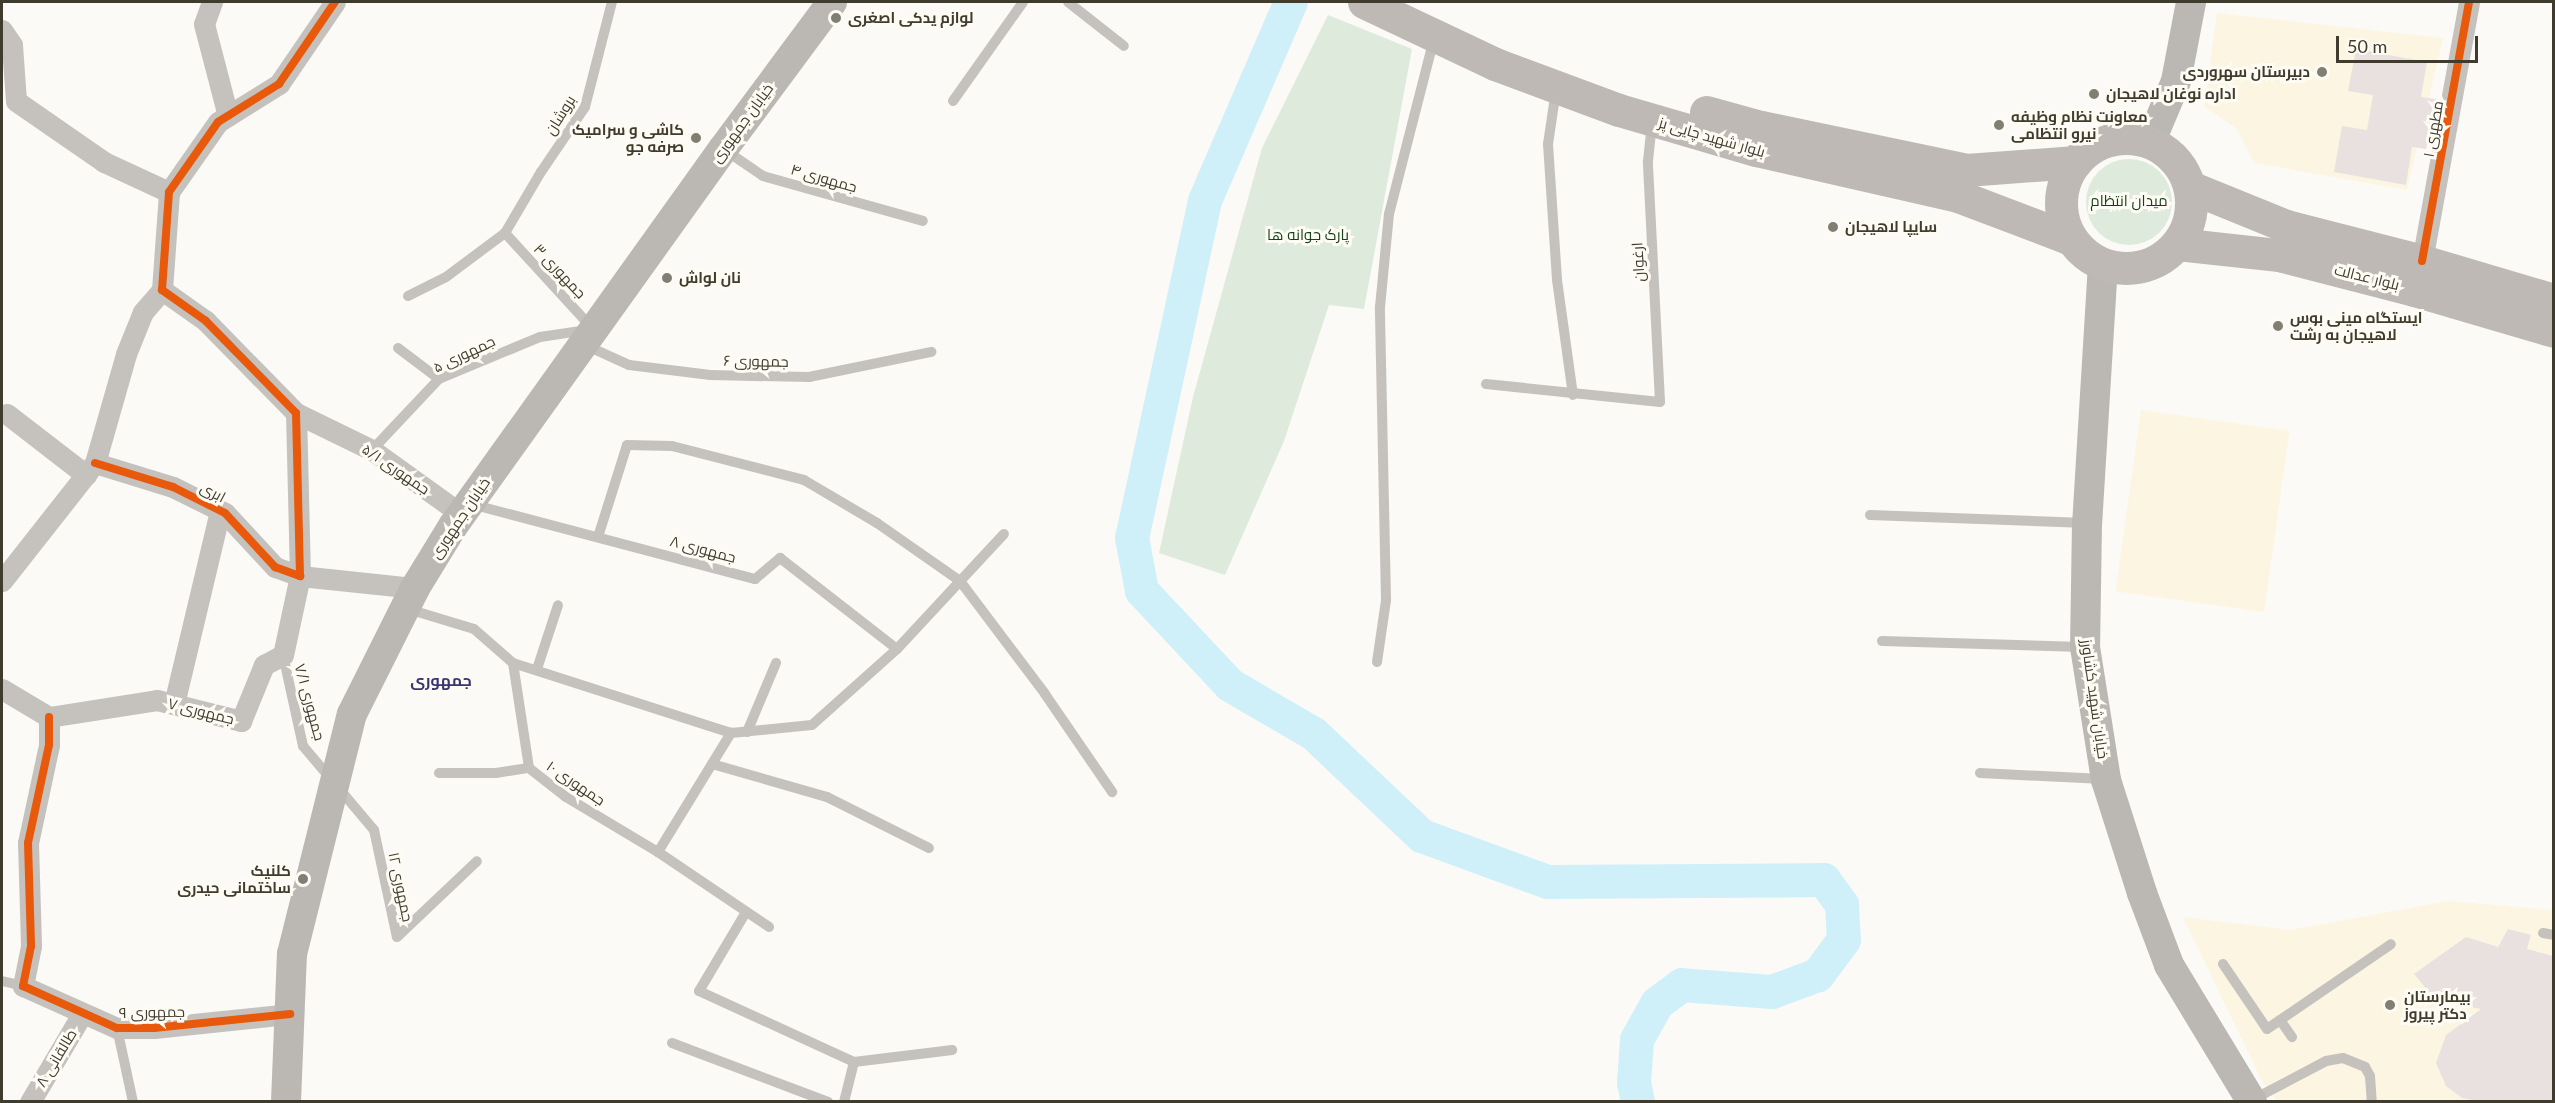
<!DOCTYPE html>
<meta charset="utf-8">
<style>
body{margin:0}
#map{position:relative;width:2555px;height:1103px;overflow:hidden;background:#fbfaf6;font-family:Lato,Cairo,sans-serif}
div>[style]{position:absolute}
[style*='--x']{left:calc(var(--x)*1px);top:calc(var(--y)*1px);width:calc(var(--w)*1px);rotate:calc(var(--a)*1deg)}
.built>*{inset:0;background:#fcf5e1;transform-origin:0 0}
.green>*{inset:0;background:#deeadc}
.round{border-radius:50%}
.river>*{height:34px;margin:-17px;padding:0 17px;transform-origin:17px;border-radius:17px;background:#cff0f9}
.building>*{inset:0;background:#e9e1df}
.service>*{height:10px;margin:-5px;padding:0 5px;transform-origin:5px;border-radius:5px;background:#c5c2be}
.minor>*{height:21px;margin:-10.5px;padding:0 10.5px;transform-origin:10.5px;border-radius:10.5px;background:#c5c2be}
.secondary>*{height:30px;margin:-15px;padding:0 15px;transform-origin:15px;border-radius:15px;background:#bbb7b2}
.primary>*{height:33px;margin:-16.5px;padding:0 16.5px;transform-origin:16.5px;border-radius:16.5px;background:#bfb9b5}
.primary>.ring{margin:-16.5px;padding:0;box-sizing:content-box;background:none;border:33px solid #bfb9b5;border-radius:50%}
.cycleway>*{height:8px;margin:-4px;padding:0 4px;transform-origin:4px;border-radius:4px;background:#e8590c}
.dots>*{width:16px;height:16px;translate:-50% -50%;box-sizing:border-box;border:3px solid #fdfbf4;border-radius:50%}
span{translate:-50% -50%;white-space:nowrap;text-align:center;line-height:1.15;-webkit-text-stroke:6px #fdfbf4;paint-order:stroke}
.poi-label{font-size:15px;color:#3f3b2d;font-weight:700}
.left{translate:0 -50%;text-align:left}
.right{translate:-100% -50%;text-align:right}
.street-label{font-size:15px;color:#3f3b2d}
.park-label{font-size:15px;color:#164118}
.neighbourhood-label{font-size:16px;color:#383672;font-weight:700}
.frame{position:absolute;inset:0;border:3px solid #3f3b2d;pointer-events:none}
.scale{position:absolute;left:2336px;top:36px;width:142px;height:27px;box-sizing:border-box;border:3px solid #3f3b2d;border-top:0;padding-left:8px;font-size:18px;line-height:21px;white-space:nowrap;color:#3f3b2d;-webkit-text-stroke:4px #fdfbf4;paint-order:stroke}
</style>
<div id="map">
<div class="built">
<div style="clip-path:polygon(2217px 13px,2443px 38px,2407px 190px,2254px 163px,2237px 129px,2204px 106px)"></div>
<div style="left:2141px;top:410px;width:150px;height:183px;rotate:8deg"></div>
<div style="clip-path:polygon(2448px 901px,2553px 910px,2553px 1101px,2277px 1101px,2262px 1081px,2183px 917px,2291px 930px)"></div>
</div>
<div class="green">
<div style="clip-path:polygon(1328px 15px,1412px 49px,1364px 309px,1329px 305px,1284px 441px,1225px 575px,1159px 553px,1193px 397px,1262px 148px)"></div>
<div class="round" style="left:2086px;top:159px;width:86px;height:86px"></div>
</div>
<div class="river">
<div style="--x:1291;--y:2;--w:217;--a:113.4"></div>
<div style="--x:1205;--y:201;--w:345;--a:102.2"></div>
<div style="--x:1132;--y:538;--w:54;--a:79.3"></div>
<div style="--x:1142;--y:591;--w:129;--a:46.9"></div>
<div style="--x:1230;--y:685;--w:97;--a:30.3"></div>
<div style="--x:1314;--y:734;--w:149;--a:43.4"></div>
<div style="--x:1422;--y:836;--w:134;--a:20.1"></div>
<div style="--x:1548;--y:882;--w:276;--a:-0.4"></div>
<div style="--x:1824;--y:880;--w:31;--a:54"></div>
<div style="--x:1842;--y:905;--w:35;--a:87"></div>
<div style="--x:1844;--y:940;--w:44;--a:126.6"></div>
<div style="--x:1818;--y:975;--w:49;--a:159.7"></div>
<div style="--x:1772;--y:992;--w:90;--a:-175.6"></div>
<div style="--x:1682;--y:985;--w:31;--a:143"></div>
<div style="--x:1657;--y:1004;--w:41;--a:119.1"></div>
<div style="--x:1637;--y:1040;--w:43;--a:94"></div>
<div style="--x:1634;--y:1083;--w:19;--a:78"></div>
</div>
<div class="building">
<div style="clip-path:polygon(2356px 49px,2427px 62px,2421px 97px,2436px 99px,2426px 149px,2412px 147px,2406px 185px,2334px 172px,2342px 126px,2367px 130px,2373px 95px,2348px 91px)"></div>
<div style="clip-path:polygon(2508px 929px,2531px 935px,2527px 949px,2553px 956px,2553px 1101px,2477px 1101px,2462px 1098px,2446px 1086px,2436px 1063px,2446px 1035px,2481px 1009px,2436px 1000px,2414px 974px,2466px 937px,2498px 947px)"></div>
</div>
<div class="service">
<div style="--x:1068;--y:2;--w:71;--a:38.2"></div>
<div style="--x:1556;--y:90;--w:55;--a:98.4"></div>
<div style="--x:1548;--y:144;--w:136;--a:86.2"></div>
<div style="--x:1557;--y:280;--w:116;--a:82.1"></div>
<div style="--x:953;--y:101;--w:121;--a:-54.7"></div>
<div style="--x:725;--y:150;--w:46;--a:34.4"></div>
<div style="--x:763;--y:176;--w:166;--a:15.7"></div>
<div style="--x:505;--y:233;--w:129;--a:47.5"></div>
<div style="--x:408;--y:296;--w:42;--a:-26.6"></div>
<div style="--x:446;--y:277;--w:74;--a:-36.7"></div>
<div style="--x:505;--y:233;--w:71;--a:-59.5"></div>
<div style="--x:541;--y:172;--w:78;--a:-55.9"></div>
<div style="--x:585;--y:107;--w:108;--a:-75.6"></div>
<div style="--x:585;--y:345;--w:48;--a:24.4"></div>
<div style="--x:629;--y:365;--w:82;--a:7"></div>
<div style="--x:710;--y:375;--w:99;--a:1.2"></div>
<div style="--x:809;--y:377;--w:125;--a:-11.6"></div>
<div style="--x:398;--y:348;--w:51;--a:37.1"></div>
<div style="--x:1486;--y:384;--w:175;--a:5.9"></div>
<div style="--x:1660;--y:402;--w:241;--a:-92.9"></div>
<div style="--x:1648;--y:161;--w:38;--a:-84"></div>
<div style="--x:372;--y:450;--w:98;--a:-46.7"></div>
<div style="--x:439;--y:379;--w:109;--a:-22.6"></div>
<div style="--x:540;--y:337;--w:48;--a:-8.5"></div>
<div style="--x:471;--y:504;--w:294;--a:14.8"></div>
<div style="--x:755;--y:579;--w:33;--a:-40"></div>
<div style="--x:780;--y:558;--w:148;--a:37.9"></div>
<div style="--x:1870;--y:515;--w:216;--a:2.1"></div>
<div style="--x:598;--y:537;--w:96;--a:-72.5"></div>
<div style="--x:627;--y:445;--w:45;--a:1.3"></div>
<div style="--x:672;--y:446;--w:136;--a:14.4"></div>
<div style="--x:804;--y:480;--w:85;--a:30.5"></div>
<div style="--x:877;--y:523;--w:101;--a:34.9"></div>
<div style="--x:960;--y:581;--w:141;--a:53"></div>
<div style="--x:1045;--y:694;--w:119;--a:55.6"></div>
<div style="--x:408;--y:609;--w:69;--a:16.9"></div>
<div style="--x:474;--y:629;--w:52;--a:41.1"></div>
<div style="--x:513;--y:663;--w:106;--a:81.3"></div>
<div style="--x:529;--y:768;--w:47;--a:38.1"></div>
<div style="--x:566;--y:797;--w:107;--a:30.9"></div>
<div style="--x:658;--y:852;--w:134;--a:34"></div>
<div style="--x:1882;--y:641;--w:200;--a:1.7"></div>
<div style="--x:283;--y:655;--w:93;--a:77.6"></div>
<div style="--x:303;--y:746;--w:110;--a:49.8"></div>
<div style="--x:374;--y:830;--w:109;--a:77.9"></div>
<div style="--x:397;--y:937;--w:110;--a:-43.5"></div>
<div style="--x:1377;--y:662;--w:63;--a:-81.7"></div>
<div style="--x:1386;--y:600;--w:293;--a:-91.2"></div>
<div style="--x:1380;--y:307;--w:93;--a:-84.5"></div>
<div style="--x:1389;--y:214;--w:181;--a:-75.6"></div>
<div style="--x:513;--y:663;--w:229;--a:17.8"></div>
<div style="--x:731;--y:733;--w:81;--a:-5.6"></div>
<div style="--x:812;--y:725;--w:114;--a:-41.8"></div>
<div style="--x:897;--y:649;--w:157;--a:-47.1"></div>
<div style="--x:537;--y:669;--w:67;--a:-71.8"></div>
<div style="--x:747;--y:732;--w:75;--a:-67.2"></div>
<div style="--x:712;--y:764;--w:120;--a:16"></div>
<div style="--x:827;--y:797;--w:114;--a:26.6"></div>
<div style="--x:439;--y:773;--w:57;--a:0"></div>
<div style="--x:496;--y:773;--w:33;--a:-9"></div>
<div style="--x:1980;--y:773;--w:123;--a:2.8"></div>
<div style="--x:658;--y:852;--w:140;--a:-58.5"></div>
<div style="--x:746;--y:912;--w:92;--a:120.7"></div>
<div style="--x:699;--y:991;--w:170;--a:24.6"></div>
<div style="--x:854;--y:1062;--w:99;--a:-7"></div>
<div style="--x:2543;--y:933;--w:11;--a:10"></div>
<div style="--x:2223;--y:964;--w:78;--a:55.9"></div>
<div style="--x:2267;--y:1029;--w:150;--a:-34.4"></div>
<div style="--x:2;--y:981;--w:22;--a:13"></div>
<div style="--x:2280;--y:1020;--w:21;--a:55"></div>
<div style="--x:117;--y:1028;--w:76;--a:77.8"></div>
<div style="--x:672;--y:1043;--w:167;--a:20.7"></div>
<div style="--x:2254;--y:1099;--w:81;--a:-27.8"></div>
<div style="--x:2326;--y:1061;--w:17;--a:-10"></div>
<div style="--x:2343;--y:1058;--w:24;--a:22"></div>
<div style="--x:2365;--y:1067;--w:10;--a:61"></div>
<div style="--x:2370;--y:1076;--w:26;--a:86"></div>
<div style="--x:844;--y:1102;--w:41;--a:-76"></div>
</div>
<div class="minor">
<div style="--x:212;--y:2;--w:23;--a:110"></div>
<div style="--x:204;--y:24;--w:95;--a:75.4"></div>
<div style="--x:2;--y:30;--w:18;--a:56"></div>
<div style="--x:12;--y:45;--w:56;--a:85.9"></div>
<div style="--x:16;--y:101;--w:107;--a:34.7"></div>
<div style="--x:104;--y:162;--w:72;--a:24.8"></div>
<div style="--x:2422;--y:261;--w:263;--a:-79.7"></div>
<div style="--x:296;--y:413;--w:85;--a:26"></div>
<div style="--x:372;--y:450;--w:110;--a:35.7"></div>
<div style="--x:7;--y:414;--w:100;--a:37.7"></div>
<div style="--x:95;--y:463;--w:82;--a:17.1"></div>
<div style="--x:173;--y:487;--w:58;--a:26.6"></div>
<div style="--x:225;--y:513;--w:74;--a:47.2"></div>
<div style="--x:275;--y:567;--w:27;--a:20"></div>
<div style="--x:300;--y:576;--w:163;--a:-91.4"></div>
<div style="--x:296;--y:413;--w:129;--a:-134.4"></div>
<div style="--x:206;--y:321;--w:54;--a:-144.8"></div>
<div style="--x:162;--y:290;--w:98;--a:-85.9"></div>
<div style="--x:169;--y:192;--w:85;--a:-55"></div>
<div style="--x:218;--y:122;--w:72;--a:-31.9"></div>
<div style="--x:279;--y:84;--w:99;--a:-55.7"></div>
<div style="--x:2;--y:581;--w:150;--a:-51.8"></div>
<div style="--x:95;--y:463;--w:113;--a:-74.1"></div>
<div style="--x:126;--y:354;--w:45;--a:-68"></div>
<div style="--x:143;--y:312;--w:29;--a:-49"></div>
<div style="--x:2;--y:689;--w:55;--a:30.8"></div>
<div style="--x:49;--y:717;--w:109;--a:-8.9"></div>
<div style="--x:157;--y:700;--w:87;--a:14"></div>
<div style="--x:241;--y:721;--w:61;--a:-67.7"></div>
<div style="--x:264;--y:665;--w:21;--a:-28"></div>
<div style="--x:283;--y:655;--w:81;--a:-77.9"></div>
<div style="--x:300;--y:576;--w:116;--a:6"></div>
<div style="--x:174;--y:704;--w:198;--a:-76.6"></div>
<div style="--x:49;--y:717;--w:28;--a:90"></div>
<div style="--x:49;--y:745;--w:100;--a:102.1"></div>
<div style="--x:28;--y:843;--w:103;--a:88.3"></div>
<div style="--x:31;--y:946;--w:41;--a:101.3"></div>
<div style="--x:23;--y:986;--w:103;--a:24.1"></div>
<div style="--x:117;--y:1028;--w:37;--a:0"></div>
<div style="--x:154;--y:1028;--w:137;--a:-5.9"></div>
<div style="--x:30;--y:1102;--w:102;--a:-59.4"></div>
</div>
<div class="secondary">
<div style="--x:2150;--y:143;--w:67;--a:-67.2"></div>
<div style="--x:2176;--y:81;--w:80;--a:-79.2"></div>
<div style="--x:2103;--y:264;--w:259;--a:93.5"></div>
<div style="--x:2087;--y:523;--w:124;--a:90.9"></div>
<div style="--x:2085;--y:647;--w:135;--a:81"></div>
<div style="--x:2106;--y:780;--w:119;--a:72.3"></div>
<div style="--x:2142;--y:893;--w:77;--a:69.4"></div>
<div style="--x:2169;--y:965;--w:160;--a:58.8"></div>
<div style="--x:286;--y:1102;--w:148;--a:-87.7"></div>
<div style="--x:292;--y:954;--w:247;--a:-76"></div>
<div style="--x:352;--y:714;--w:141;--a:-63.4"></div>
<div style="--x:415;--y:588;--w:73;--a:-58.5"></div>
<div style="--x:453;--y:526;--w:464;--a:-54.4"></div>
<div style="--x:723;--y:149;--w:183;--a:-53.4"></div>
</div>
<div class="primary">
<div style="--x:1364;--y:2;--w:145;--a:25.3"></div>
<div style="--x:1495;--y:64;--w:132;--a:20.4"></div>
<div style="--x:1619;--y:110;--w:143;--a:16.3"></div>
<div style="--x:1756;--y:150;--w:207;--a:12.8"></div>
<div style="--x:1958;--y:196;--w:121;--a:20.8"></div>
<div style="--x:1706;--y:112;--w:57;--a:15.3"></div>
<div style="--x:1761;--y:127;--w:209;--a:11.8"></div>
<div style="--x:1966;--y:170;--w:110;--a:-4.2"></div>
<div class="ring" style="left:2061px;top:138px;width:97px;height:97px"></div>
<div style="--x:2190;--y:187;--w:104;--a:22.1"></div>
<div style="--x:2286;--y:226;--w:140;--a:14.4"></div>
<div style="--x:2422;--y:261;--w:138;--a:16.5"></div>
<div style="--x:2177;--y:244;--w:103;--a:6.2"></div>
<div style="--x:2279;--y:255;--w:139;--a:14.5"></div>
<div style="--x:2414;--y:290;--w:146;--a:16.3"></div>
</div>
<div class="cycleway">
<div style="--x:2422;--y:261;--w:263;--a:-79.7"></div>
<div style="--x:95;--y:463;--w:82;--a:17.1"></div>
<div style="--x:173;--y:487;--w:58;--a:26.6"></div>
<div style="--x:225;--y:513;--w:74;--a:47.2"></div>
<div style="--x:275;--y:567;--w:27;--a:20"></div>
<div style="--x:300;--y:576;--w:163;--a:-91.4"></div>
<div style="--x:296;--y:413;--w:129;--a:-134.4"></div>
<div style="--x:206;--y:321;--w:54;--a:-144.8"></div>
<div style="--x:162;--y:290;--w:98;--a:-85.9"></div>
<div style="--x:169;--y:192;--w:85;--a:-55"></div>
<div style="--x:218;--y:122;--w:72;--a:-31.9"></div>
<div style="--x:279;--y:84;--w:99;--a:-55.7"></div>
<div style="--x:49;--y:717;--w:28;--a:90"></div>
<div style="--x:49;--y:745;--w:100;--a:102.1"></div>
<div style="--x:28;--y:843;--w:103;--a:88.3"></div>
<div style="--x:31;--y:946;--w:41;--a:101.3"></div>
<div style="--x:23;--y:986;--w:103;--a:24.1"></div>
<div style="--x:117;--y:1028;--w:37;--a:0"></div>
<div style="--x:154;--y:1028;--w:137;--a:-5.9"></div>
</div>
<div class="dots">
<div style="left:836px;top:18px;background:#817e73"></div>
<div style="left:2322px;top:72px;background:#817e73"></div>
<div style="left:2094px;top:94px;background:#817e73"></div>
<div style="left:1999px;top:125px;background:#817e73"></div>
<div style="left:696px;top:138px;background:#817e73"></div>
<div style="left:1833px;top:227px;background:#817e73"></div>
<div style="left:667px;top:278px;background:#817e73"></div>
<div style="left:2278px;top:326px;background:#817e73"></div>
<div style="left:303px;top:879px;background:#817e73"></div>
<div style="left:2390px;top:1005px;background:#817e73"></div>
</div>
<div class="poi-label">
<span class="left" style="left:848px;top:18px">لوازم یدکی اصغری</span>
<span class="right" style="left:2310px;top:72px">دبیرستان سهروردی</span>
<span class="left" style="left:2106px;top:94px">اداره نوغان لاهیجان</span>
<span class="left" style="left:2011px;top:125px">معاونت نظام وظیفه<br>نیرو انتظامی</span>
<span class="right" style="left:684px;top:138px">کاشی و سرامیک<br>صرفه جو</span>
<span class="left" style="left:1845px;top:227px">سایپا لاهیجان</span>
<span class="left" style="left:679px;top:278px">نان لواش</span>
<span class="left" style="left:2290px;top:326px">ایستگاه مینی بوس<br>لاهیجان به رشت</span>
<span class="right" style="left:291px;top:879px">کلنیک<br>ساختمانی حیدری</span>
<span class="left" style="left:2404px;top:1005px">بیمارستان<br>دکتر پیروز</span>
</div>
<div class="street-label">
<span style="left:560px;top:115px;rotate:-58deg">بروشان</span>
<span style="left:742px;top:123px;rotate:-54deg">خیابان جمهوری</span>
<span style="left:2433px;top:129px;rotate:-80deg">مطهری ۱</span>
<span style="left:1712px;top:137px;rotate:16deg">بلوار شهید چایی پز</span>
<span style="left:824px;top:178px;rotate:16deg">جمهوری ۴</span>
<span style="left:1638px;top:262px;rotate:-93deg">ارغوان</span>
<span style="left:560px;top:271px;rotate:47deg">جمهوری ۳</span>
<span style="left:2367px;top:277px;rotate:14deg">بلوار عدالت</span>
<span style="left:464px;top:354px;rotate:-25deg">جمهوری ۵</span>
<span style="left:756px;top:361px;rotate:1deg">جمهوری ۶</span>
<span style="left:396px;top:469px;rotate:34deg">جمهوری ۵/۱</span>
<span style="left:213px;top:492px;rotate:28deg">ابری</span>
<span style="left:460px;top:518px;rotate:-56deg">خیابان جمهوری</span>
<span style="left:703px;top:549px;rotate:15deg">جمهوری ۸</span>
<span style="left:2095px;top:699px;rotate:82deg">خیابان شهید کشاورز</span>
<span style="left:310px;top:702px;rotate:75deg">جمهوری ۷/۱</span>
<span style="left:201px;top:711px;rotate:14deg">جمهوری ۷</span>
<span style="left:576px;top:783px;rotate:34deg">جمهوری ۱۰</span>
<span style="left:401px;top:887px;rotate:78deg">جمهوری ۱۲</span>
<span style="left:152px;top:1012px;rotate:-1deg">جمهوری ۹</span>
<span style="left:56px;top:1058px;rotate:-59deg">طالقانی ۸</span>
</div>
<div class="park-label">
<span style="left:2129px;top:201px">میدان انتظام</span>
<span style="left:1308px;top:235px">پارک جوانه ها</span>
</div>
<div class="neighbourhood-label">
<span style="left:441px;top:680px">جمهوری</span>
</div>
<div class="frame"></div>
<div class="scale">50 m</div>
</div>
